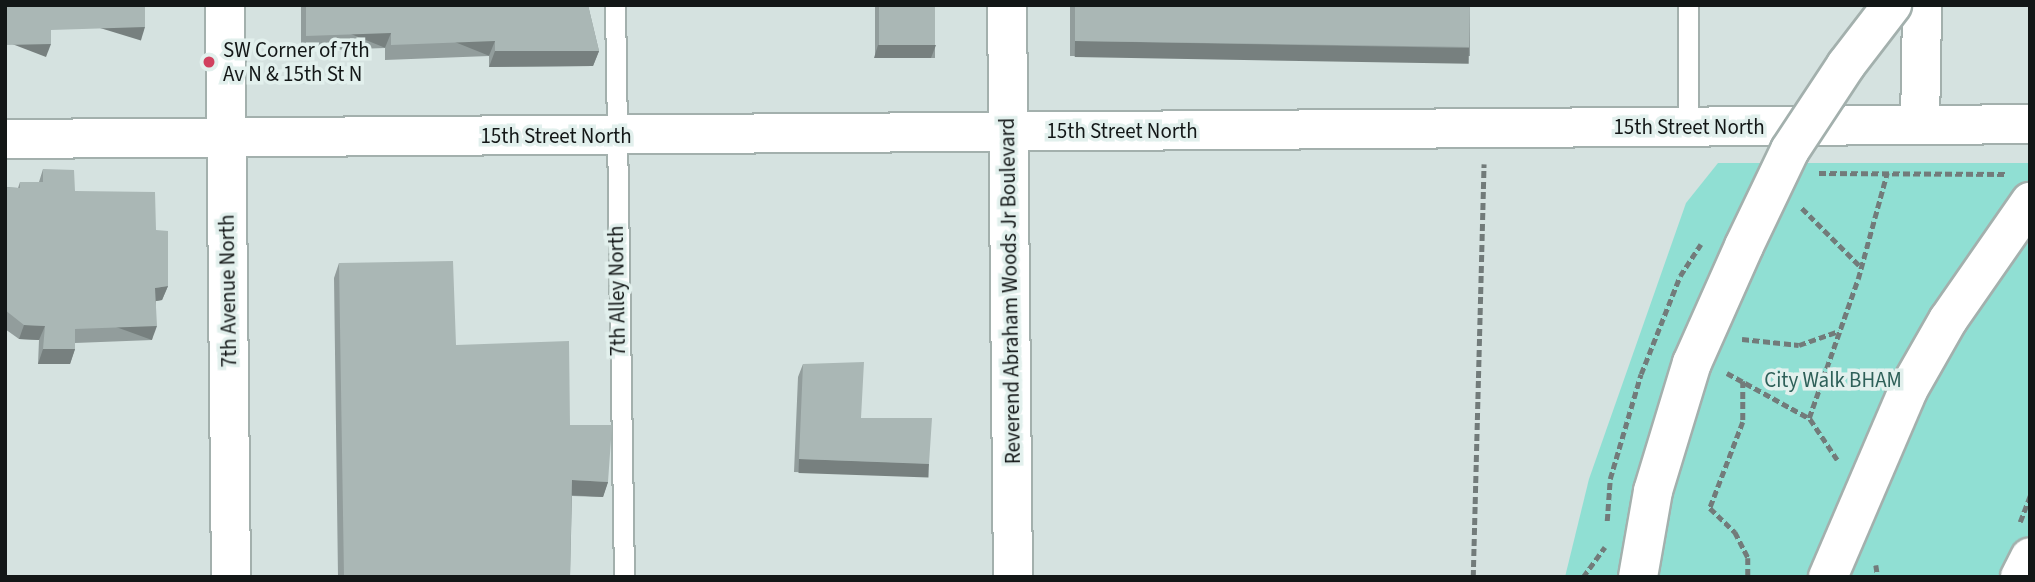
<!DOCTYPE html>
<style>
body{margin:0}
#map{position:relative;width:2035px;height:582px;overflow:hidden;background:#d5e2e0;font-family:"Source Sans 3",sans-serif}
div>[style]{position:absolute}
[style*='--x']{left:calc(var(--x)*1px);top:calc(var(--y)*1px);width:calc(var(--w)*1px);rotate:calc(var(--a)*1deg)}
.green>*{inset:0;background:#90dfd3}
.path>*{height:4.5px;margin-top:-2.25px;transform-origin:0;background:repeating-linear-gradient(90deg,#727b7a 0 7px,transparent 0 10.5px)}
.roads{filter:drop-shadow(2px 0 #a3b0ad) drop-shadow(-2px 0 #a3b0ad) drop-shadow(0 2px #a3b0ad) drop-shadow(0 -2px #a3b0ad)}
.service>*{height:19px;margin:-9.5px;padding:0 9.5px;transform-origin:9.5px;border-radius:9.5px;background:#fff}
.minor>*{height:38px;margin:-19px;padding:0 19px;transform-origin:19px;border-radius:19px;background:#fff}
.tertiary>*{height:38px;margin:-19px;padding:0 19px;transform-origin:19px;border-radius:19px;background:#fff}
.secondary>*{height:38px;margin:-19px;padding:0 19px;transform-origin:19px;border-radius:19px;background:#fff}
.motorway>*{height:38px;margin:-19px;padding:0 19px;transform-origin:19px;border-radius:19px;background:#fff}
.bridges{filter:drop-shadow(2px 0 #a3b0ad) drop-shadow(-2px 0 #a3b0ad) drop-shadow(0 2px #a3b0ad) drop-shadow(0 -2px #a3b0ad)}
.motorway-bridge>*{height:38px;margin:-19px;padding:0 19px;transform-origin:19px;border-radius:19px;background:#fff}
.wall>*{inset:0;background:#929d9c;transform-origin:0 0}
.shaded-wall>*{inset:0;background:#77807f;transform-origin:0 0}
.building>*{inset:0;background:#aab7b5;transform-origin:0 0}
.dots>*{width:19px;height:19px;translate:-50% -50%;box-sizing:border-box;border:4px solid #e2f0ed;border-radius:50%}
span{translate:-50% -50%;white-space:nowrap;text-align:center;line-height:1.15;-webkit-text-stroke:7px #e2f0ed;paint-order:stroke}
.poi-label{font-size:21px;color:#131717}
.left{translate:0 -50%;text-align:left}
.street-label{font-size:21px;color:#131717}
.park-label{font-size:21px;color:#2e6059}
.frame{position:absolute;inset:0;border:7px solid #131717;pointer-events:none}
</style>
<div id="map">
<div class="green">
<div style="clip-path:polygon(1718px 163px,2030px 163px,2030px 577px,1565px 577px,1589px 479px,1686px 203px)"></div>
</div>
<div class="path">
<div style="--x:1819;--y:173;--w:187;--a:0.3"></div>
<div style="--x:1802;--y:208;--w:82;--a:45"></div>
<div style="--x:1742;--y:339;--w:57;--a:6"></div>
<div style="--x:1799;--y:345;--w:42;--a:-19.3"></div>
<div style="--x:1727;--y:373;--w:94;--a:28.8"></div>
<div style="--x:1743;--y:381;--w:41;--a:90"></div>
<div style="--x:1743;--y:422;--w:92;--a:111"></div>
<div style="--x:1710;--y:508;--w:35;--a:44"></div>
<div style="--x:1735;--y:532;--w:29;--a:63"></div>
<div style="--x:1748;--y:558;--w:19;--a:90"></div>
<div style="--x:1837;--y:460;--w:50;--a:-123.7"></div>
<div style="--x:1809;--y:418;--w:147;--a:-70.6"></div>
<div style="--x:1858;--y:279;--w:110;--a:-74.7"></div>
<div style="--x:1607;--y:521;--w:42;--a:-85.9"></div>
<div style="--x:1610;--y:479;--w:109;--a:-73.6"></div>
<div style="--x:1641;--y:374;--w:105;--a:-68.3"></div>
<div style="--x:1680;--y:276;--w:38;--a:-57"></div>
<div style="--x:2020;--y:522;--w:28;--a:-69"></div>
<div style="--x:1876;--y:565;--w:12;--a:81"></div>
<div style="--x:1473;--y:577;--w:413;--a:-88.5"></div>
<div style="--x:1583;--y:577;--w:37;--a:-54"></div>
</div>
<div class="roads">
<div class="service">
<div style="--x:615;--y:5;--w:572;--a:89.1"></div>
<div style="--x:1688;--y:5;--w:122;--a:90"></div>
</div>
<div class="minor">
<div style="--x:225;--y:5;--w:572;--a:89.4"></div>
</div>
<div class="tertiary">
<div style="--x:1920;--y:125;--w:120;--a:-89"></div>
<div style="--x:5;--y:139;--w:2025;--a:-0.42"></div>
</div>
<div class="secondary">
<div style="--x:1007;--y:5;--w:572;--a:89.4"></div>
</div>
<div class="motorway">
<div style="--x:2020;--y:577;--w:22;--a:-63"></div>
</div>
</div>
<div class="bridges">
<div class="motorway-bridge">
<div style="--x:1638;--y:577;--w:87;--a:-80.1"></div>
<div style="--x:1653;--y:491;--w:134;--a:-73.1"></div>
<div style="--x:1692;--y:363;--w:128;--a:-66"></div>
<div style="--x:1744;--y:246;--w:106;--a:-64.4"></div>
<div style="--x:1790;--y:150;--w:102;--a:-56.6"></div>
<div style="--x:1846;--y:65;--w:76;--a:-52.5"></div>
<div style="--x:1828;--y:577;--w:203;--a:-66.8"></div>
<div style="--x:1908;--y:390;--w:81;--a:-60.3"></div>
<div style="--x:1948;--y:320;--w:144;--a:-55.2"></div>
</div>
</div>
<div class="wall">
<div style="clip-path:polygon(301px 5px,588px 5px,599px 51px,593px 66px,489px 67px,489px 56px,385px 60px,385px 48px,301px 51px)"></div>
<div style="left:875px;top:5px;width:60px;height:53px"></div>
<div style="left:1070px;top:5px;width:400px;height:51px"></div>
<div style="clip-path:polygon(43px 169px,75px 191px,156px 230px,168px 286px,162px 300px,156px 301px,152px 340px,75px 343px,75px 349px,70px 364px,38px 364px,39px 340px,19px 339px,5px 329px,5px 187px,18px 188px,20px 182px,39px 182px)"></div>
<div style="clip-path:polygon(339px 263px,570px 425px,608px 482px,603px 497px,572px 496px,570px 577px,338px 577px,334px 278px)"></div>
<div style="clip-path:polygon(803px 364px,861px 418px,929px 464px,925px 476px,794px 472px,798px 377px)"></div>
</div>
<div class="shaded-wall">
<div style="left:145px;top:27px;width:14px;height:94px;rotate:107deg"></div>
<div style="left:391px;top:33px;width:16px;height:85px;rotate:112deg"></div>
<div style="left:495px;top:41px;width:16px;height:104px;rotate:112deg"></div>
<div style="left:1075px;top:41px;width:394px;height:16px;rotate:1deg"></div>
<div style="left:51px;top:44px;width:14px;height:46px;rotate:111deg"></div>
<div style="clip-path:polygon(878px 45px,936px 45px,931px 58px,874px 58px)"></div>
<div style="clip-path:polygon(495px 51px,599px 51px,593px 66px,489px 67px)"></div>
<div style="clip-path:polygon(168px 286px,162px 300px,150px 302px,155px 288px)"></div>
<div style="clip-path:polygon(24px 325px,45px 326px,39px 340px,19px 339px)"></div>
<div style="left:157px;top:326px;width:15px;height:82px;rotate:110deg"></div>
<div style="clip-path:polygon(43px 349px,75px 349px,70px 364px,38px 364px)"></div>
<div style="left:799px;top:459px;width:130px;height:14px;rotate:2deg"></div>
<div style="clip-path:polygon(572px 480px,608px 482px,603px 497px,567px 495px)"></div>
</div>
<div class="building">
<div style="clip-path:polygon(5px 5px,145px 5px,145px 27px,51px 30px,51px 44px,5px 45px)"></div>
<div style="clip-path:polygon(306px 5px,588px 5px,599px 51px,495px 51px,495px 41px,391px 45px,391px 33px,306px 36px)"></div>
<div style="left:879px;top:5px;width:56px;height:40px"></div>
<div style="clip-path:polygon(1075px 5px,1470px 5px,1469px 47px,1075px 41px)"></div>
<div style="clip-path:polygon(43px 169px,74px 170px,75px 191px,155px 192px,156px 230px,168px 231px,168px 286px,155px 288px,157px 326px,75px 329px,75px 349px,43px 349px,45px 326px,24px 325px,5px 310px,5px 187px,20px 188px,20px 182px,43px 182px)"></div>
<div style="clip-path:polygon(453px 261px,456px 345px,569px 341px,570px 425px,612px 425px,608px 482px,572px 480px,570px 577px,344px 577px,339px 263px)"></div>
<div style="clip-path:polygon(864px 362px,861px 418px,932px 418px,929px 464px,799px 459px,803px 364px)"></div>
</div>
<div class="dots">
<div style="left:209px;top:62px;background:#d1415f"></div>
</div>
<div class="poi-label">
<span class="left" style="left:223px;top:62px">SW Corner of 7th<br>Av N &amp; 15th St N</span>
</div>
<div class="street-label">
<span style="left:1689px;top:127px">15th Street North</span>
<span style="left:1122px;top:131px">15th Street North</span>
<span style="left:556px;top:136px">15th Street North</span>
<span style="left:228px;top:291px;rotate:-91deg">7th Avenue North</span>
<span style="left:617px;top:291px;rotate:-91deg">7th Alley North</span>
<span style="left:1010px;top:291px;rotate:-91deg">Reverend Abraham Woods Jr Boulevard</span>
</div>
<div class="park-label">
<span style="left:1833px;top:380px">City Walk BHAM</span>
</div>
<div class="frame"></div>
</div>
